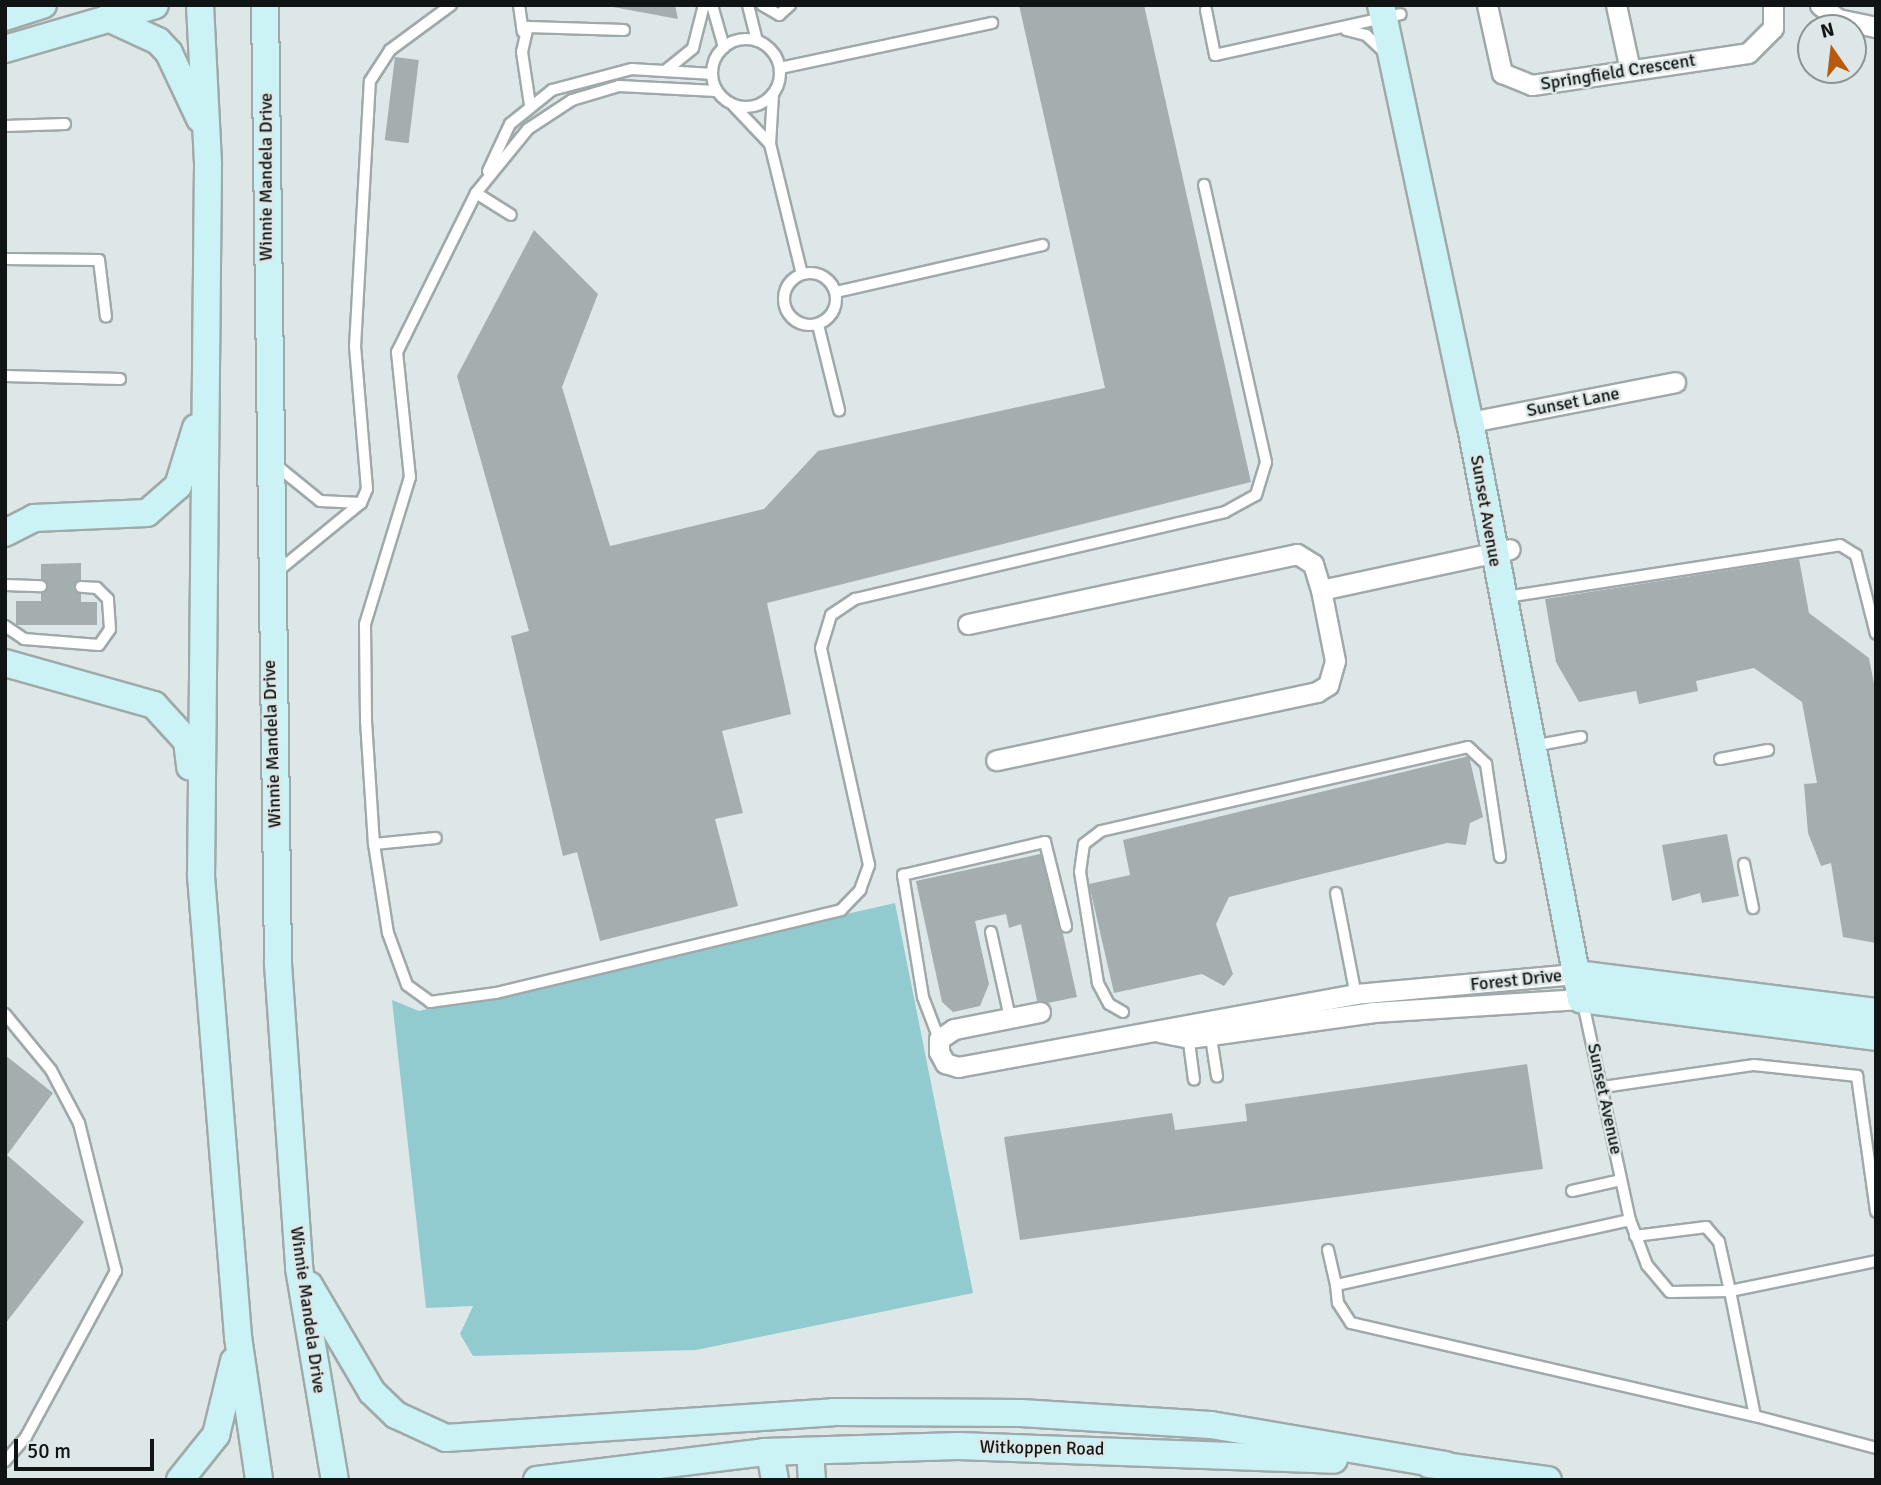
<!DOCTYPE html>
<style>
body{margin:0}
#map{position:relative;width:1881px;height:1485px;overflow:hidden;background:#dee7e7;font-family:Signika,sans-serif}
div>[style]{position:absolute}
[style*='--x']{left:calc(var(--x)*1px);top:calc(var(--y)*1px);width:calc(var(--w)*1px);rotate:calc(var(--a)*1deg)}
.green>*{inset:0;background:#91cbcf}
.building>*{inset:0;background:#a5aeae;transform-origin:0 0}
.roads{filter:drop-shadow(2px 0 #a0a9a9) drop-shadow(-2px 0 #a0a9a9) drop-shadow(0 2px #a0a9a9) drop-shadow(0 -2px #a0a9a9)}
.lane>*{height:10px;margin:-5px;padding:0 5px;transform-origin:5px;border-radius:5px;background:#fff}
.lane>.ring{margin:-5px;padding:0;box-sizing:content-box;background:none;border:10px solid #fff;border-radius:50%}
.street>*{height:19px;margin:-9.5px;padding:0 9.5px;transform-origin:9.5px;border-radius:9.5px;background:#fff}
.secondary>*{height:26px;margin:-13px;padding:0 13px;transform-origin:13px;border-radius:13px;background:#cbf3f5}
span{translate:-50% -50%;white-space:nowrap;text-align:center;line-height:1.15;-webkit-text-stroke:5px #dee7e7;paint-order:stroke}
.street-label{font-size:18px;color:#111414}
.frame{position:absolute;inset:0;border:7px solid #111414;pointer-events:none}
.north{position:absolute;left:1797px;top:14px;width:70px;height:70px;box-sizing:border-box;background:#dee7e7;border:2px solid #8c9393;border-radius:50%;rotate:346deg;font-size:19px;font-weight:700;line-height:28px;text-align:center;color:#111414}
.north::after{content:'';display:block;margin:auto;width:24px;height:32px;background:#b85a0e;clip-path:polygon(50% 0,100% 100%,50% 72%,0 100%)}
.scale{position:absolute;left:14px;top:1439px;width:140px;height:32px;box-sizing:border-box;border:4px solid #111414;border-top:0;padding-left:9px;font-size:21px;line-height:24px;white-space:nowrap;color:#111414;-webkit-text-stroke:5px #dee7e7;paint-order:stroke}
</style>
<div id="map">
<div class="green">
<div style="clip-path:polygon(895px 903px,973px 1293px,696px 1350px,473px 1356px,460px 1334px,473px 1306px,426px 1308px,392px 1000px,419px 1011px)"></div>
</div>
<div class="building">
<div style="clip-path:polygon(613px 5px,675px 5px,678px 19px,613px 7px)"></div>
<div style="clip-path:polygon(1019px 5px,1144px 5px,1251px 482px,767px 603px,791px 714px,722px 731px,743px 813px,715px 819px,738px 906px,600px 941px,577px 852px,563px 856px,511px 636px,529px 631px,457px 376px,534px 230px,598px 294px,562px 387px,610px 546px,764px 509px,818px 451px,1105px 388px)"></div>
<div style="left:395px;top:57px;width:24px;height:84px;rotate:7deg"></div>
<div style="clip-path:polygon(1799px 559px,1809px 613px,1869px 658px,1876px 694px,1876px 943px,1843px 937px,1831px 863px,1821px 866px,1808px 833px,1804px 784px,1817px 783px,1802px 702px,1754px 668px,1696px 681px,1698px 691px,1639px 704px,1636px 691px,1579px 702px,1556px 662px,1545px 599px)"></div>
<div style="clip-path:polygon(81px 563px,81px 602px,97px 602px,97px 625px,16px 625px,16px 601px,41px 601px,41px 564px)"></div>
<div style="clip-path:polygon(1469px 756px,1483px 817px,1470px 823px,1466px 845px,1447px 843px,1229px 897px,1216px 924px,1233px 974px,1224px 986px,1202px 974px,1114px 993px,1089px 884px,1130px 875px,1123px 840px)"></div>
<div style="clip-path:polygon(1727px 834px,1739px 896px,1702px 903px,1700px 893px,1672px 901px,1662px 845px)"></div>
<div style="clip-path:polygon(1045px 853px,1077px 997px,1038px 1005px,1021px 924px,1009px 928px,1006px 914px,975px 921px,989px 984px,980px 1006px,953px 1012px,942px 1002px,916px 881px)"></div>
<div style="clip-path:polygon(5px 1055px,53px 1093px,7px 1155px,84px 1222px,5px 1324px)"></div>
<div style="clip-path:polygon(1527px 1064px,1543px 1169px,1020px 1240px,1004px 1137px,1172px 1113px,1175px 1130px,1247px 1121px,1245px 1104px)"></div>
</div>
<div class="roads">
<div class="lane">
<div style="--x:519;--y:5;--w:27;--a:82"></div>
<div style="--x:712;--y:5;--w:44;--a:74.1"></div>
<div style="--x:748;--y:5;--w:37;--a:76"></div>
<div style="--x:762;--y:5;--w:20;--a:30"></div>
<div style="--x:779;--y:15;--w:15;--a:-42"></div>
<div style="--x:1206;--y:10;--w:46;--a:78.7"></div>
<div style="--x:1215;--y:55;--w:190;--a:-12.4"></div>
<div style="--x:1346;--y:30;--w:21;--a:14"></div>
<div style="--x:1366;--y:35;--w:23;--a:43"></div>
<div class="ring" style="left:712px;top:39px;width:58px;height:58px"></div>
<div style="--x:780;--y:68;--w:217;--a:-12"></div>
<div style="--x:665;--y:71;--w:36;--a:-39"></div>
<div style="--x:693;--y:48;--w:44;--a:-75.7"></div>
<div style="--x:716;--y:91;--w:97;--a:-177"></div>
<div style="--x:619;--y:86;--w:49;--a:163.4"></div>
<div style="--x:572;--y:100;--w:53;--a:146.6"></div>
<div style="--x:528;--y:129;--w:82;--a:129.1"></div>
<div style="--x:476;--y:193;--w:178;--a:116.4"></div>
<div style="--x:397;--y:352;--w:126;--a:84.1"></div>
<div style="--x:410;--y:477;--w:154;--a:107"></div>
<div style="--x:365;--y:624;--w:97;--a:89.4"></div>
<div style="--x:366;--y:721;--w:123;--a:86.3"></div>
<div style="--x:374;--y:844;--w:90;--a:81.1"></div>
<div style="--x:388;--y:933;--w:55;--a:69.9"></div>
<div style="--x:407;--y:985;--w:29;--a:36"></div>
<div style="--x:430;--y:1002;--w:67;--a:-7.8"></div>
<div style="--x:496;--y:993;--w:355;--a:-13.5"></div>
<div style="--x:841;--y:910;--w:28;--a:-46"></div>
<div style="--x:860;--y:890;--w:27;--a:-70"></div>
<div style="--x:869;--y:865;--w:222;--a:-102.5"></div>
<div style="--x:821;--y:648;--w:34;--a:-73"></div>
<div style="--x:831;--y:615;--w:29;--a:-34"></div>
<div style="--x:855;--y:599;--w:380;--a:-13.2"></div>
<div style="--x:1225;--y:512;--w:35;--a:-29"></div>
<div style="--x:1256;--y:495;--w:34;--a:-73"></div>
<div style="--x:1266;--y:462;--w:284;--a:-102.6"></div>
<div style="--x:773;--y:94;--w:50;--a:93.4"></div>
<div style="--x:770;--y:144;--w:134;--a:76.2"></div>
<div style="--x:530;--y:105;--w:54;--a:-98.6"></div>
<div style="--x:522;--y:52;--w:26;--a:-77"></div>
<div style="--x:528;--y:27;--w:96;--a:1.8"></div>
<div style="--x:734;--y:106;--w:52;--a:46.5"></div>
<div style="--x:5;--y:126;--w:60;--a:-1.9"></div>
<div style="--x:488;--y:171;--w:52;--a:-64.9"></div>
<div style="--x:510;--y:124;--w:54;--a:-39"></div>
<div style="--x:552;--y:90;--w:83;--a:-14.7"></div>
<div style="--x:632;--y:69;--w:80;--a:3.6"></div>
<div style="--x:476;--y:193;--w:41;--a:32.2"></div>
<div style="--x:5;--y:259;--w:94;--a:0.6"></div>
<div style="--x:99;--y:260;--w:57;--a:83"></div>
<div class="ring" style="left:784px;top:273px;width:42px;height:42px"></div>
<div style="--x:836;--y:292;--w:212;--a:-12.8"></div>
<div style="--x:818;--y:325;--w:88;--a:76.1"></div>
<div style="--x:5;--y:376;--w:115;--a:1.5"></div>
<div style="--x:277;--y:466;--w:55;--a:39.1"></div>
<div style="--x:320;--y:501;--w:41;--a:2.8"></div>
<div style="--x:278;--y:571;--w:107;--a:-39.3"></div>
<div style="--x:361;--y:503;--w:15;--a:-67"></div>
<div style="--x:367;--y:489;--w:143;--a:-94.8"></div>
<div style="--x:355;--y:347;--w:266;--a:-86.8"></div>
<div style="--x:370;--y:81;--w:37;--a:-57"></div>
<div style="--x:390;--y:50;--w:76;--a:-36.4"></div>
<div style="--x:5;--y:585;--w:36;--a:2"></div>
<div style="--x:1506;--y:597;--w:338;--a:-8.8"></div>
<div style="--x:1840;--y:545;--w:19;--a:32"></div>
<div style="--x:1856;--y:555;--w:81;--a:75.8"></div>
<div style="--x:5;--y:626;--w:23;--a:34"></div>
<div style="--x:24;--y:639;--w:75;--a:4.6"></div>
<div style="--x:99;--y:645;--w:19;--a:-55"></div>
<div style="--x:110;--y:629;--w:30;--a:-94"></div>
<div style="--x:108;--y:599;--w:16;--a:-135"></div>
<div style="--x:97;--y:588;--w:16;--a:-176"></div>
<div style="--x:1533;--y:746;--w:49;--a:-10.6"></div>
<div style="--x:1720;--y:759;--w:49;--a:-10.6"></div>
<div style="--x:374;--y:844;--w:62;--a:-5.5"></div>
<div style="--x:1744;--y:864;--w:45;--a:78.4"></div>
<div style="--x:1336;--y:893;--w:105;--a:79"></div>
<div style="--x:991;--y:932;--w:88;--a:77.5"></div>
<div style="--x:1583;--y:1003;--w:222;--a:77.8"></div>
<div style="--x:1630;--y:1220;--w:48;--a:69.3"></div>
<div style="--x:1647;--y:1265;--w:35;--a:50"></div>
<div style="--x:1670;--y:1292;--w:60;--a:-1"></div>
<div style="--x:1730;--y:1291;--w:127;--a:78.7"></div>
<div style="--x:1755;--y:1416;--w:125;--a:14.8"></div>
<div style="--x:1123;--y:1012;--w:16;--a:-150"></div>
<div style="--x:1109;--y:1004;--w:24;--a:-118"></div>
<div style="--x:1098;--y:983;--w:112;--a:-99.2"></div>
<div style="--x:1080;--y:872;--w:28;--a:-82"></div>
<div style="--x:1084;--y:844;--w:21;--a:-37"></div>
<div style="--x:1101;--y:831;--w:376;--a:-12.9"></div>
<div style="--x:1468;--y:747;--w:25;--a:43"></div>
<div style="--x:1486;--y:764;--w:94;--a:81.4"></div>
<div style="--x:5;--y:1014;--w:72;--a:50.6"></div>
<div style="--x:51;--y:1070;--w:60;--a:62.2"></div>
<div style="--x:79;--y:1123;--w:153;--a:76"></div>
<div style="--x:116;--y:1271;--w:189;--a:118.5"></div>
<div style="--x:26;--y:1437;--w:32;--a:131"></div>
<div style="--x:1210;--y:1031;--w:46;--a:81.2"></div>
<div style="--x:1188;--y:1035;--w:45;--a:82.4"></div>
<div style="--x:939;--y:1039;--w:45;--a:-110.9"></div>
<div style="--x:923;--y:997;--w:124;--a:-99.3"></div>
<div style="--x:903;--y:875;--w:146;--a:-13.1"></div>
<div style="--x:1045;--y:842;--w:87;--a:76"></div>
<div style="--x:1603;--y:1087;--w:153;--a:-8.3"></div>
<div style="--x:1754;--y:1065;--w:104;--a:6.1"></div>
<div style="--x:1857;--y:1076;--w:137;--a:82"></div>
<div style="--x:1572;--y:1191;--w:50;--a:-12.7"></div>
<div style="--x:1630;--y:1220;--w:301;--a:167.5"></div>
<div style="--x:1336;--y:1285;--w:18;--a:84"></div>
<div style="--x:1338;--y:1303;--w:24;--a:57"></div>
<div style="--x:1351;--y:1323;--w:415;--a:13"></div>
<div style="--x:1635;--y:1236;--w:72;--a:-7.2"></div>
<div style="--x:1706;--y:1227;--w:20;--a:49"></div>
<div style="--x:1719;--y:1242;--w:50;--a:77.3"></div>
<div style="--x:1730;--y:1291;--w:149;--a:-11.6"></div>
<div style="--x:1328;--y:1250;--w:36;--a:77"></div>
</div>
<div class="street">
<div style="--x:1487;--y:5;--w:70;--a:77.6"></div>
<div style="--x:1502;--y:73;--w:32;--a:22"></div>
<div style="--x:1532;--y:85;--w:218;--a:-8.4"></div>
<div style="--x:1748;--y:53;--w:35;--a:-45"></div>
<div style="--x:1773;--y:28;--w:23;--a:-90"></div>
<div style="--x:1616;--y:5;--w:66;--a:77.8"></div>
<div style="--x:1820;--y:5;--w:23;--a:38"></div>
<div style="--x:1838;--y:19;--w:39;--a:12"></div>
<div style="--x:1470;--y:422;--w:209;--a:-11"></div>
<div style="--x:1321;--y:590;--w:193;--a:-12.2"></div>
<div style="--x:968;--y:624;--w:336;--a:-12"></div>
<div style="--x:1297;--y:554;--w:19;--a:32"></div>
<div style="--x:1313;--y:564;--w:27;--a:73"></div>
<div style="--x:1321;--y:590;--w:72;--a:78.8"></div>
<div style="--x:1335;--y:661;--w:25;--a:106"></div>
<div style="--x:1328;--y:685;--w:13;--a:148"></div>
<div style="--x:1317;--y:692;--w:328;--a:168"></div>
<div style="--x:1040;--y:1012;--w:88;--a:168.8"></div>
<div style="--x:954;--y:1029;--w:18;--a:146"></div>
<div style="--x:939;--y:1039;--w:13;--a:90"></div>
<div style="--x:939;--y:1052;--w:13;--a:61"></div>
<div style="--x:945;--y:1063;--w:14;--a:17"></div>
<div style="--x:958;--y:1067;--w:404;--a:-10.4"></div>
<div style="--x:1355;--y:994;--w:222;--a:-5.2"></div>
<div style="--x:1159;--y:1032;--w:31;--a:11"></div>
<div style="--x:1189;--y:1038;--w:187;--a:-8"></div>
<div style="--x:1374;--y:1012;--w:207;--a:-3.6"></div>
</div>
<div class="secondary">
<div style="--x:200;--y:5;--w:160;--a:87.1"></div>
<div style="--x:208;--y:165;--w:711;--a:90.56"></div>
<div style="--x:201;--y:876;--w:462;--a:85.4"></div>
<div style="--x:238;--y:1337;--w:145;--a:81.6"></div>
<div style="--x:265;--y:5;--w:959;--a:89.22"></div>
<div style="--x:278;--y:964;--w:305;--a:86"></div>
<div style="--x:299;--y:1268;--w:215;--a:80.4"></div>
<div style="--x:1381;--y:5;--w:426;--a:78"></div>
<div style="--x:1470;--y:422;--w:588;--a:79.11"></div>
<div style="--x:1581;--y:999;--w:297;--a:7.3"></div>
<div style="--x:5;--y:17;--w:40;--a:-18"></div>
<div style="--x:108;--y:18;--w:55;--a:24.7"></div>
<div style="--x:158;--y:41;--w:16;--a:47"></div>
<div style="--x:169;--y:53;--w:73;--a:64.8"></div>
<div style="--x:5;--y:49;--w:156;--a:-16.3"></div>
<div style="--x:5;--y:533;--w:33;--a:-27"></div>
<div style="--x:34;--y:518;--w:113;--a:-2.5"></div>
<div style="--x:147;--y:513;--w:41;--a:-41.1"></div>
<div style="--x:178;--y:486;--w:61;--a:-72.8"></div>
<div style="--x:5;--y:663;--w:155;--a:15.7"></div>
<div style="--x:154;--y:705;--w:49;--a:47.5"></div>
<div style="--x:187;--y:741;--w:26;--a:83"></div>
<div style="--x:1576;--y:974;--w:302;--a:7.2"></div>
<div style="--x:309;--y:1285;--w:124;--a:59.5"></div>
<div style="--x:372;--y:1392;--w:33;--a:44"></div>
<div style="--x:396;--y:1415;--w:55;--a:24.7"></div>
<div style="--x:446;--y:1438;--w:388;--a:-3.8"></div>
<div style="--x:833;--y:1412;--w:188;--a:0.3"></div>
<div style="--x:1021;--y:1413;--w:190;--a:3.6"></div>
<div style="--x:1211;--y:1425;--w:238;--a:9.7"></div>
<div style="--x:770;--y:1452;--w:28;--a:80"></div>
<div style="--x:810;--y:1452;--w:28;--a:86"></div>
<div style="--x:1429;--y:1464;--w:120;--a:7.7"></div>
<div style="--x:180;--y:1480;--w:58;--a:-51.3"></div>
<div style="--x:216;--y:1435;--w:76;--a:-76.3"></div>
<div style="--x:537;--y:1480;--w:229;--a:-7"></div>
<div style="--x:764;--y:1452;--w:194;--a:-1.8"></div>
<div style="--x:958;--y:1446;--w:376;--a:2.1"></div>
</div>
</div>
<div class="street-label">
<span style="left:1618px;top:72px;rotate:-9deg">Springfield Crescent</span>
<span style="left:266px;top:177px;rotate:-90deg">Winnie Mandela Drive</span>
<span style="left:1573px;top:402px;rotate:-11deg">Sunset Lane</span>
<span style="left:1486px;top:511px;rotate:80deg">Sunset Avenue</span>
<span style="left:272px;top:744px;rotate:-92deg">Winnie Mandela Drive</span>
<span style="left:1516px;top:980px;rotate:-6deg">Forest Drive</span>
<span style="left:1605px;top:1099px;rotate:78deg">Sunset Avenue</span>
<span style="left:308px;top:1310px;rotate:82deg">Winnie Mandela Drive</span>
<span style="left:1042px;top:1448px;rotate:1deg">Witkoppen Road</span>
</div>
<div class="frame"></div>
<div class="north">N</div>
<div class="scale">50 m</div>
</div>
